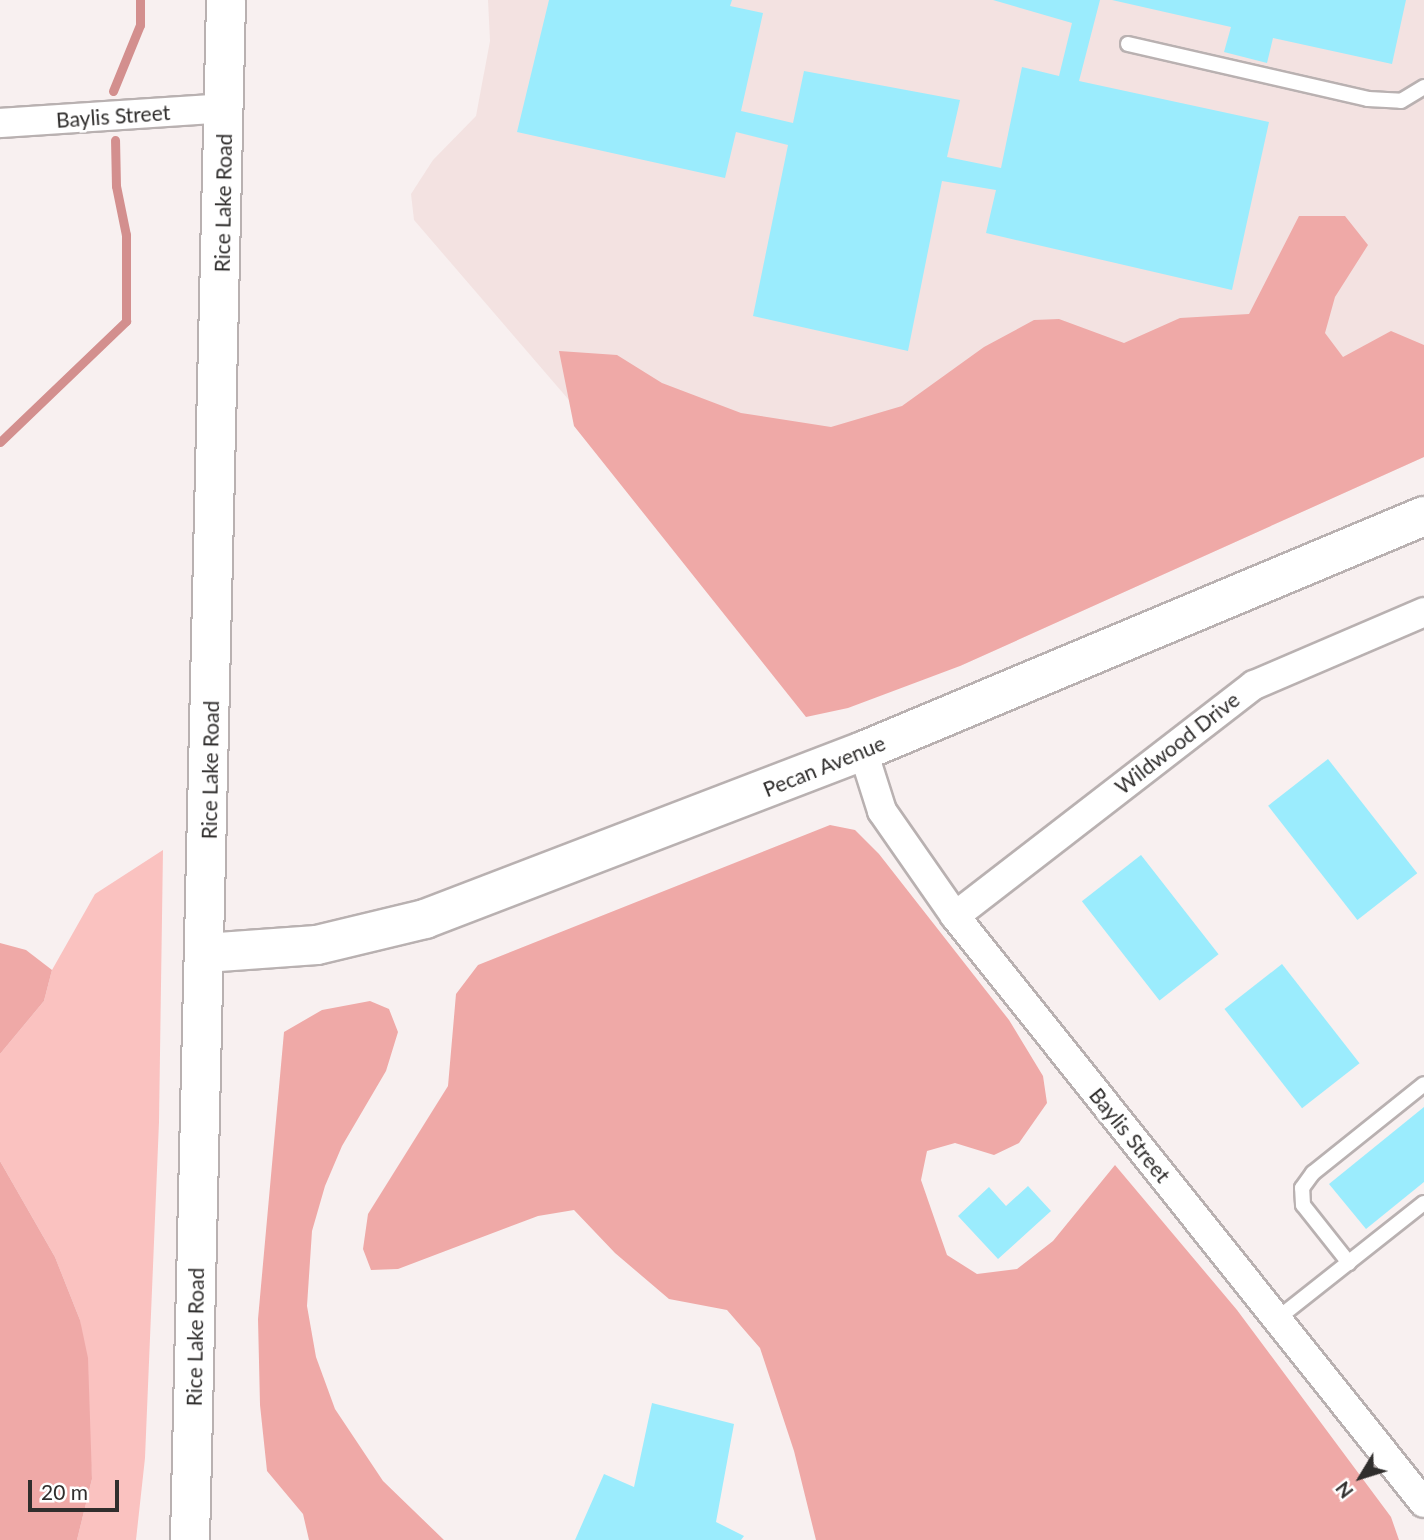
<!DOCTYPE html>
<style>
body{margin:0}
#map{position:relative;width:1424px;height:1540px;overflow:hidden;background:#f8f0f0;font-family:Lato,sans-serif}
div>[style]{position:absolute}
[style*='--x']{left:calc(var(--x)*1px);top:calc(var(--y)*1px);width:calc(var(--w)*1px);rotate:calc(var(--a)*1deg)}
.built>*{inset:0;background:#f3e2e1}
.green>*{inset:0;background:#fac2c0}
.forest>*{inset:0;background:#efa9a7}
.stream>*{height:9px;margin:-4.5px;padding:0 4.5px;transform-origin:4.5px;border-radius:4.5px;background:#d38f8e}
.building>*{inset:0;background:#9becfd;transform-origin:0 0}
.roads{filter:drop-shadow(2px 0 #b9b1b1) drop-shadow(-2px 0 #b9b1b1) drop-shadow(0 2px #b9b1b1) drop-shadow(0 -2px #b9b1b1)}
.lane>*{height:14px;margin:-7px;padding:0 7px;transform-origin:7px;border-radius:7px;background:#fff}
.street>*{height:28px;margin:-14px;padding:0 14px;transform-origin:14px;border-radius:14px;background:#fff}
.secondary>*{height:38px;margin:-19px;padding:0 19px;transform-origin:19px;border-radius:19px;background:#fff}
span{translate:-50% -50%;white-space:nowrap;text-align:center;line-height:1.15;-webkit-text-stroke:5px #fff;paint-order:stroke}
.street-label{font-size:21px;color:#302e2d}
.north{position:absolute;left:1326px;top:1442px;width:70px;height:70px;-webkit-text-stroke:5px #fff;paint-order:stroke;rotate:232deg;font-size:19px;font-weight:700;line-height:28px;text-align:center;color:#302e2d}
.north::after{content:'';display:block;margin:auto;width:24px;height:32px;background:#302e2d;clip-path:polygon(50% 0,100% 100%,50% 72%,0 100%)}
.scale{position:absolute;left:28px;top:1480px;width:91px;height:32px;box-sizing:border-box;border:4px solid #302e2d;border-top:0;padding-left:9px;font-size:21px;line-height:24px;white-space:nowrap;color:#302e2d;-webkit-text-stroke:5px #fff;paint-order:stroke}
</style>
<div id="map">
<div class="built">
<div style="clip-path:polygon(488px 0,1424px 0,1424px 457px,960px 666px,674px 522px,414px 220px,411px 194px,433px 160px,476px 116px,490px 41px)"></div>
</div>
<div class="green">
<div style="clip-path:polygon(163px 850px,159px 1122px,145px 1458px,136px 1540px,77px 1540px,92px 1479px,80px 1320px,55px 1257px,0 1161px,0 1054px,44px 1001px,52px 970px,95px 894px)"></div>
</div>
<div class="forest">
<div style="clip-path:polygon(1299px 216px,1345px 216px,1368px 245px,1335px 297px,1325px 333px,1343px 357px,1391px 331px,1424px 345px,1424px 457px,960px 666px,848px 708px,806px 717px,574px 426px,559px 351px,617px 355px,662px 383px,741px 413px,831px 427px,902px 406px,984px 347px,1034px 320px,1059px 319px,1124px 343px,1180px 318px,1249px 314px)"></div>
<div style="clip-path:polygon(830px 825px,855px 830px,879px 854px,1009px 1020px,1043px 1076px,1047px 1103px,1019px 1143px,994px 1155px,955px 1143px,927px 1151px,921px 1180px,947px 1255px,977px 1274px,1017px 1269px,1053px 1241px,1115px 1165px,1237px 1310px,1391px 1517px,1399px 1540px,816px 1540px,794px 1451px,760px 1348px,727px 1310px,669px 1299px,615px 1253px,574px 1210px,538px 1216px,398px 1269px,371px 1270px,363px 1249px,368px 1214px,448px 1086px,456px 994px,478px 965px)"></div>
<div style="clip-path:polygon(0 943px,26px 950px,52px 970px,44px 1001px,0 1054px)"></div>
<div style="clip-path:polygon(370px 1001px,389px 1009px,398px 1032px,386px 1071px,342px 1146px,325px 1186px,312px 1231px,307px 1306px,316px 1357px,335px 1409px,383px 1481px,444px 1540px,309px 1540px,303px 1514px,267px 1471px,260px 1405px,258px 1319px,284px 1032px,322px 1010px)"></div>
<div style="clip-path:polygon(0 1161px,55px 1257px,80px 1320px,88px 1358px,92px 1479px,77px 1540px,0 1540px)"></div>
</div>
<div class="stream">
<div style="--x:113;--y:91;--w:71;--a:-67.8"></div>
<div style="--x:140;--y:25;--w:25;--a:-90"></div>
<div style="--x:0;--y:442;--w:175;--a:-43.8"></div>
<div style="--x:126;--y:321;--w:86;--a:-90"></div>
<div style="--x:126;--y:235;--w:50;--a:-101.5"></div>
<div style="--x:116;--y:186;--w:46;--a:-91.2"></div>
</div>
<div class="building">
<div style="clip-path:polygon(549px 0,732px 0,730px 6px,763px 13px,741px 111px,793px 123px,804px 71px,960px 100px,947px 157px,1001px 168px,1022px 67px,1059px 76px,1072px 23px,993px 0,1100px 0,1079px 81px,1269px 122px,1232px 290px,986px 233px,996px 190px,942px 181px,908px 351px,753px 316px,788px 145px,736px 132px,725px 178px,517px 132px)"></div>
<div style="clip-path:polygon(1112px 0,1406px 0,1392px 64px,1273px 38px,1267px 63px,1224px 52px,1231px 27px)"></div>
<div style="left:1328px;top:759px;width:145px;height:76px;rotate:52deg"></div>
<div style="left:1141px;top:855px;width:126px;height:75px;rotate:52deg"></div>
<div style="left:1282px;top:964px;width:126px;height:73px;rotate:52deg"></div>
<div style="clip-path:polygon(1424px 1107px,1424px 1182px,1366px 1229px,1329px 1184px)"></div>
<div style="clip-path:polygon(1028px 1186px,1051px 1211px,998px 1259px,958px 1216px,989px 1187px,1006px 1206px)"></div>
<div style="clip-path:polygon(652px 1403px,734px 1424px,716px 1522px,744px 1536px,741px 1540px,575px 1540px,604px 1474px,634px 1487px)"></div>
</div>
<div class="roads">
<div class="lane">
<div style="--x:1128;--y:44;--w:246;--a:12.9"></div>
<div style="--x:1368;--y:99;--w:33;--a:3"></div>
<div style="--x:1401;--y:101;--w:27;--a:-31"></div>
<div style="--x:1349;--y:1263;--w:74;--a:-128.4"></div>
<div style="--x:1303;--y:1205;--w:17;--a:-93"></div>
<div style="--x:1302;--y:1188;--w:19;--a:-54"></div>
<div style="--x:1313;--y:1173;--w:142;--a:-38.7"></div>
<div style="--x:1277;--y:1319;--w:187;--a:-38.3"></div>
</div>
<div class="street">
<div style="--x:0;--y:123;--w:225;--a:-3.8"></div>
<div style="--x:863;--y:751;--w:63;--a:72.4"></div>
<div style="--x:882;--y:811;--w:128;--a:55.2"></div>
<div style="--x:955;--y:916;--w:751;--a:51.38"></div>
<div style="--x:955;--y:916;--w:378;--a:-37.7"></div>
<div style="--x:1254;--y:685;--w:185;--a:-23.2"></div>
</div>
<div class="secondary">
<div style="--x:205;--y:953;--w:112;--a:-4.1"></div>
<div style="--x:317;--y:945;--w:111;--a:-13.5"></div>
<div style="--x:425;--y:919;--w:469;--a:-21"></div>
<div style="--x:863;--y:751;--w:608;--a:-22.73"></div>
<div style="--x:190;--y:1540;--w:1540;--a:-88.66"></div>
</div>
</div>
<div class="street-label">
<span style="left:113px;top:116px;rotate:-4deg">Baylis Street</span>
<span style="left:223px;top:203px;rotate:-89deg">Rice Lake Road</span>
<span style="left:1177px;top:743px;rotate:-38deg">Wildwood Drive</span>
<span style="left:824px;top:766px;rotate:-22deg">Pecan Avenue</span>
<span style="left:210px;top:770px;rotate:-89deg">Rice Lake Road</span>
<span style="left:1130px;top:1135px;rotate:51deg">Baylis Street</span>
<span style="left:195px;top:1337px;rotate:-89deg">Rice Lake Road</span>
</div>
<div class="north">N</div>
<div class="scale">20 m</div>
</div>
